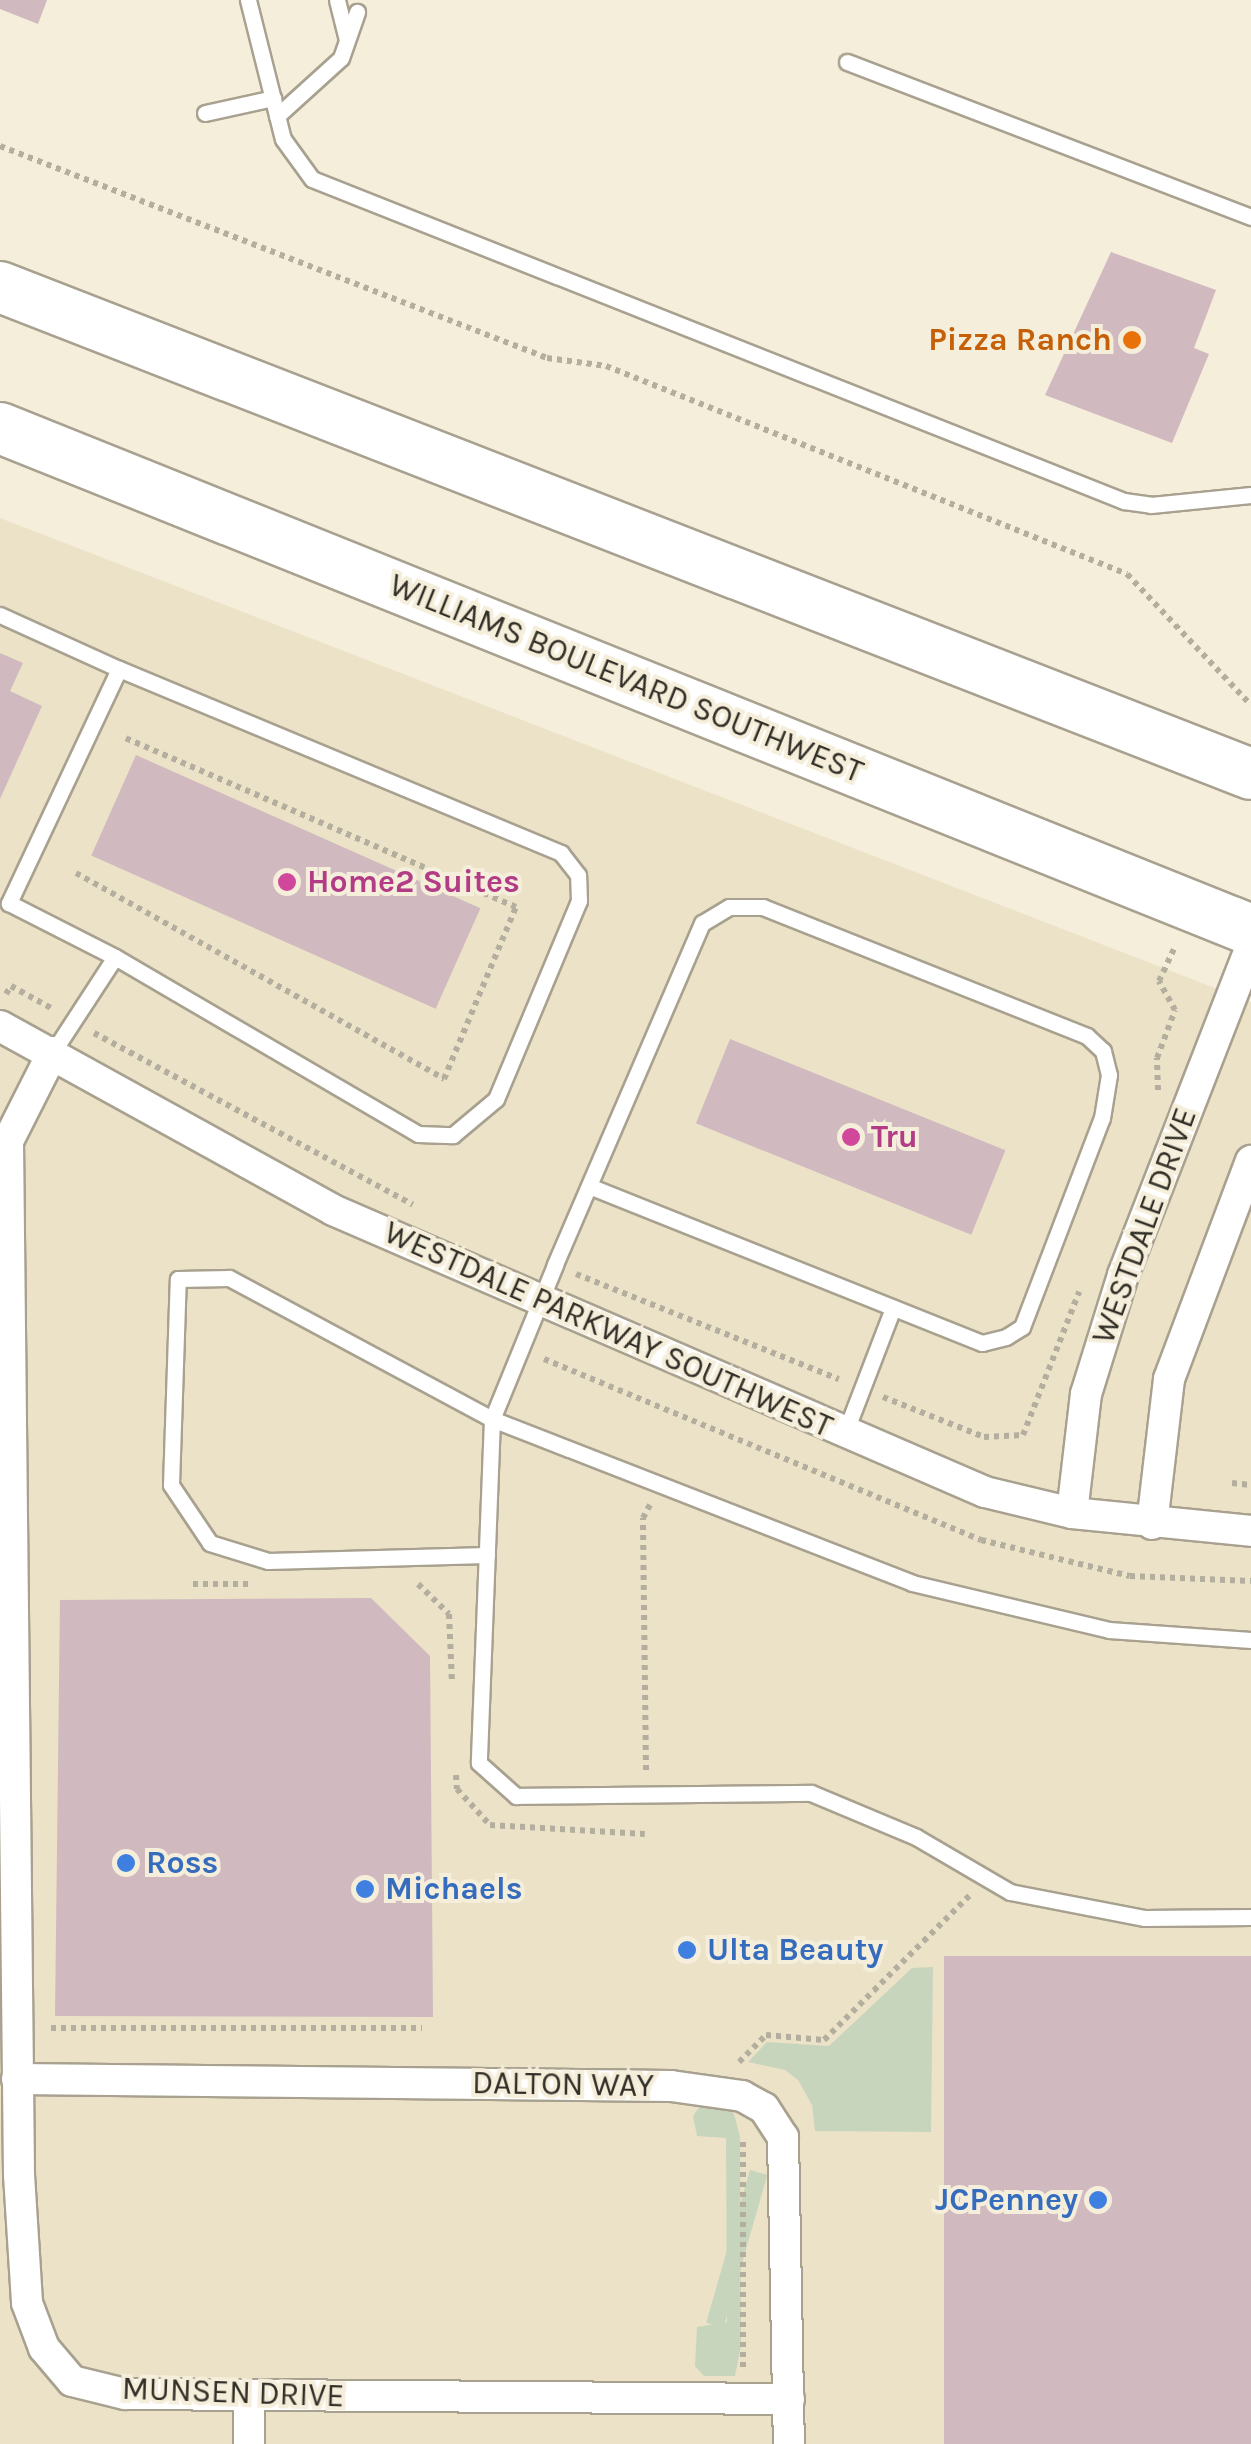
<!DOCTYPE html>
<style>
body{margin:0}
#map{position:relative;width:1251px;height:2444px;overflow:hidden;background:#f5eedb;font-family:Karla,sans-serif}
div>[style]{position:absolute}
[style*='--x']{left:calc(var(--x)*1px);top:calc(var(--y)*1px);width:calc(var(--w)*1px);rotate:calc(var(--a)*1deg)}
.built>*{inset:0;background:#ebe2c7}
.green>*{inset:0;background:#c8d5bd;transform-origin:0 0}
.building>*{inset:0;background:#d0b9bf;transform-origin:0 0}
.path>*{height:6px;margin-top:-3px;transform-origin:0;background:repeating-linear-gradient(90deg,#b3ae9e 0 5px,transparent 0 10px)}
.roads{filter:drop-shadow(2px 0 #a8a18f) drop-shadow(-2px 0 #a8a18f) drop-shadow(0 2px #a8a18f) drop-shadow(0 -2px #a8a18f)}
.service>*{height:15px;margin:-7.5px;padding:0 7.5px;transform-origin:7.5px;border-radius:7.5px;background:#fff}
.minor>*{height:30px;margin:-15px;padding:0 15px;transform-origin:15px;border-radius:15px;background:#fff}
.primary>*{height:50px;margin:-25px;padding:0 25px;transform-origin:25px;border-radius:25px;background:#fff}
.dots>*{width:28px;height:28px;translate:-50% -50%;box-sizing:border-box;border:5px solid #f5eedb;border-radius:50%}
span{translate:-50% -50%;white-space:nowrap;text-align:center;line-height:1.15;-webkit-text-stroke:8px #f5eedb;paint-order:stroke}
.food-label{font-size:32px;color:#c56008;font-weight:700}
.right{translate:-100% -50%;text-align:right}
.street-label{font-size:32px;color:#312f27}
.hotel-label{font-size:32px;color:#b23c85;font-weight:700}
.left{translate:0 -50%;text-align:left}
.shop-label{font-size:32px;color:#366cbe;font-weight:700}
</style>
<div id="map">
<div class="built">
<div style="clip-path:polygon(0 518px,1251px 1002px,1251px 2444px,0 2444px)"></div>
</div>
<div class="green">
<div style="clip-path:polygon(933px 1967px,931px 2132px,815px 2131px,812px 2105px,798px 2080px,785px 2070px,748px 2062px,767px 2042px,829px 2046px,912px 1968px)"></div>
<div style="clip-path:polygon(700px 2106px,733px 2110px,740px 2137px,741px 2346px,735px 2376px,704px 2376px,695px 2366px,697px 2327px,727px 2322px,726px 2138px,697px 2136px,693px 2116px)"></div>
<div style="left:750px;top:2170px;width:18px;height:159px;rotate:16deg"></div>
</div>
<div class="building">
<div style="clip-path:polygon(0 0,47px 0,38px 24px,0 9px)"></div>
<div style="clip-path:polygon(1111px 252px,1216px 290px,1194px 348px,1209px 354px,1172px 443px,1045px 395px)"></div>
<div style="clip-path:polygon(0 653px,23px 663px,10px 691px,42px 706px,0 799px)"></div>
<div style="left:136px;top:755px;width:377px;height:110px;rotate:24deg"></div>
<div style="left:730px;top:1039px;width:297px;height:91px;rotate:22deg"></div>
<div style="clip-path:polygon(371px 1598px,430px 1656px,433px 2017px,55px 2016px,60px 1600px)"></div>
<div style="left:944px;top:1956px;width:307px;height:488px"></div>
</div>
<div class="path">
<div style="--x:0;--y:146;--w:587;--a:21.18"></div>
<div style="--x:547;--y:358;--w:60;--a:7.7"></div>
<div style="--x:606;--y:366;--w:561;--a:21.76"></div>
<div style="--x:1127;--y:574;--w:180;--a:46.6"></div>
<div style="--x:76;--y:873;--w:422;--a:29.2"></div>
<div style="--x:444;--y:1079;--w:186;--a:-67.3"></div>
<div style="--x:516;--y:907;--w:427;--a:-156.6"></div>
<div style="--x:6;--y:994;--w:9;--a:-58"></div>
<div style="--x:11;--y:986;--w:48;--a:28.7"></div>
<div style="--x:94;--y:1033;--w:362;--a:28.3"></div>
<div style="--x:1158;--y:1090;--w:32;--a:-92"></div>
<div style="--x:1157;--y:1058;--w:51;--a:-69.4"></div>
<div style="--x:1175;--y:1010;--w:33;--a:-119"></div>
<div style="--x:1159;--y:981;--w:38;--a:-65"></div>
<div style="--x:576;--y:1274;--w:283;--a:21.8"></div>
<div style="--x:544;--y:1359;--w:473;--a:22.5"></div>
<div style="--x:981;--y:1540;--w:153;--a:13.6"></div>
<div style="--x:1130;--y:1576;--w:121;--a:2.4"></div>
<div style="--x:883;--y:1397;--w:109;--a:21.6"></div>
<div style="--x:984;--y:1437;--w:39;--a:-3"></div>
<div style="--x:1023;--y:1435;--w:154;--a:-68.6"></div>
<div style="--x:1232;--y:1483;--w:19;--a:6"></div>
<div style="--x:193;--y:1584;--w:57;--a:0"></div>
<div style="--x:418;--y:1584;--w:43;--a:44.1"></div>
<div style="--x:449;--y:1614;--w:69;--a:87.5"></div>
<div style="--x:646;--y:1770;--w:252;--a:-90.7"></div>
<div style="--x:643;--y:1518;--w:15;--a:-62"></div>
<div style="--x:456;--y:1775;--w:14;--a:86"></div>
<div style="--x:457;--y:1789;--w:49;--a:47.5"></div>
<div style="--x:490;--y:1825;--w:155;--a:3.3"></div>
<div style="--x:51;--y:2028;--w:371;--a:0"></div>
<div style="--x:739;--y:2062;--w:38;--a:-45"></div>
<div style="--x:766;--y:2035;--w:58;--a:4.9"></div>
<div style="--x:824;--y:2040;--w:206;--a:-44.8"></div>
<div style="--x:743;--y:2367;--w:227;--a:-90"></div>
</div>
<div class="roads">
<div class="service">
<div style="--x:248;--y:0;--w:143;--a:75.9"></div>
<div style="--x:283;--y:139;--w:49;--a:54.1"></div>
<div style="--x:312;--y:179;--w:874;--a:21.63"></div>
<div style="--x:1124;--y:501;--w:27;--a:8"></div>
<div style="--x:1151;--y:505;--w:100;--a:-5.7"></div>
<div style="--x:337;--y:0;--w:41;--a:76"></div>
<div style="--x:847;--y:62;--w:433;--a:21"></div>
<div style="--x:205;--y:113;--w:70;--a:-12.4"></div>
<div style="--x:277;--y:116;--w:86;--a:-42.2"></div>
<div style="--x:341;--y:58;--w:49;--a:-70.8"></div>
<div style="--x:0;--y:615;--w:131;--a:24.4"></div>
<div style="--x:53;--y:1052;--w:113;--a:-56.9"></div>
<div style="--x:115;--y:957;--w:351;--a:30.3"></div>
<div style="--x:418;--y:1134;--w:35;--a:2"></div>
<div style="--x:453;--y:1135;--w:56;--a:-39.9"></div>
<div style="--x:496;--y:1099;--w:215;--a:-67.3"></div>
<div style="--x:579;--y:901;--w:26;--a:-92"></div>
<div style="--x:578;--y:875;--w:28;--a:-128"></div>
<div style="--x:561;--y:853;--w:479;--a:-157.4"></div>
<div style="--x:119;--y:669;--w:259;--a:115.2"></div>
<div style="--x:9;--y:903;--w:119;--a:27"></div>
<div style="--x:589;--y:1186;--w:423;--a:21.8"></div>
<div style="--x:982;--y:1343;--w:25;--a:-14"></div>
<div style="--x:1006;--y:1337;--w:19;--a:-32"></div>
<div style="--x:1022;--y:1327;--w:224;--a:-69.1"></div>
<div style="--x:1102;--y:1118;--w:44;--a:-80.8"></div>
<div style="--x:1109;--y:1075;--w:25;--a:-104"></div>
<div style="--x:1103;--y:1051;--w:22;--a:-137"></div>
<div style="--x:1087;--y:1036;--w:349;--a:-158.3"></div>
<div style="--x:763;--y:907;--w:34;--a:180"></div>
<div style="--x:729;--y:907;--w:31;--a:149"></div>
<div style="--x:702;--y:923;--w:372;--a:113.3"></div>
<div style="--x:555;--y:1265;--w:166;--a:112.2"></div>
<div style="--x:492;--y:1419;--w:344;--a:92.2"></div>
<div style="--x:479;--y:1763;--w:50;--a:41.7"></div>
<div style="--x:516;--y:1796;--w:295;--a:-0.6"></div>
<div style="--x:811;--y:1793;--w:114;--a:22.7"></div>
<div style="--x:916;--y:1837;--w:109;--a:30.3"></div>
<div style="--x:1010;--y:1892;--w:136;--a:11"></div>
<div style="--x:1144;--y:1918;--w:107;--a:-0.5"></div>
<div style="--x:845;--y:1433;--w:134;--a:-69"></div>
<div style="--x:487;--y:1555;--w:219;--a:178.4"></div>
<div style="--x:268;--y:1561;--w:61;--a:-162.8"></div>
<div style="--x:210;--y:1543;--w:70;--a:-123.9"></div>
<div style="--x:171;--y:1485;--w:206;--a:-88.1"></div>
<div style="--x:178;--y:1279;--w:51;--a:-1.1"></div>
<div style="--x:229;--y:1278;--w:298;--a:28.2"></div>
<div style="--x:492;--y:1419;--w:451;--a:21.3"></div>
<div style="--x:912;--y:1583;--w:203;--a:13.4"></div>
<div style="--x:1109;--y:1630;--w:142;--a:4"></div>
</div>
<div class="minor">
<div style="--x:0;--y:1026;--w:380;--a:28.9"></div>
<div style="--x:333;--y:1210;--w:710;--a:23.39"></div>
<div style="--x:985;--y:1492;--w:89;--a:13.6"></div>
<div style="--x:1072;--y:1513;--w:180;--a:5.7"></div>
<div style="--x:53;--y:1052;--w:100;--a:116.8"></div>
<div style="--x:8;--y:1141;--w:1034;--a:89.39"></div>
<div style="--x:19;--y:2175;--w:128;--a:86.4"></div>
<div style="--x:27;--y:2303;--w:48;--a:69.3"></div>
<div style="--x:44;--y:2348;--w:43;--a:49.7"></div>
<div style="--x:72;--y:2381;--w:55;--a:13.8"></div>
<div style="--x:125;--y:2394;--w:664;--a:0.43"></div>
<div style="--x:1072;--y:1513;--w:120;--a:-83.3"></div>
<div style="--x:1086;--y:1394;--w:125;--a:-72.7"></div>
<div style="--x:1123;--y:1275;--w:352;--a:-68.7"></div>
<div style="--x:1152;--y:1524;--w:146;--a:-83.3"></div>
<div style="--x:1169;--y:1379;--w:233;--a:-69.4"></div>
<div style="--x:17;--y:2079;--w:654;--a:0.61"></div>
<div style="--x:671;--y:2086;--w:72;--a:8"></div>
<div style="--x:742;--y:2096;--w:25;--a:29"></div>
<div style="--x:764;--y:2108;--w:35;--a:57"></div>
<div style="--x:783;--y:2137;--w:307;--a:88.9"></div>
<div style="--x:249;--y:2444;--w:47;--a:-90"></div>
</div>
<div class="primary">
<div style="--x:0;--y:287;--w:1342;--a:21.27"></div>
<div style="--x:0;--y:428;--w:1348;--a:21.86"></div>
</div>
</div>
<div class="dots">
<div style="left:1132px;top:340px;background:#e8710a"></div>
<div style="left:287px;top:882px;background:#d1479c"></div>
<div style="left:851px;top:1137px;background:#d1479c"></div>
<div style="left:126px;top:1863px;background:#3f7fe0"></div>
<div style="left:365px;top:1889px;background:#3f7fe0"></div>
<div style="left:687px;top:1950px;background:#3f7fe0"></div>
<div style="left:1098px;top:2200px;background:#3f7fe0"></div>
</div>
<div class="food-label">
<span class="right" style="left:1112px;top:340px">Pizza Ranch</span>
</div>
<div class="street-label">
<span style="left:626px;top:679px;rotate:22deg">WILLIAMS BOULEVARD SOUTHWEST</span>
<span style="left:1145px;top:1226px;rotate:-70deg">WESTDALE DRIVE</span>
<span style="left:608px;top:1330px;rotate:24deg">WESTDALE PARKWAY SOUTHWEST</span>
<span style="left:563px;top:2085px;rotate:1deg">DALTON WAY</span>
<span style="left:233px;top:2393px;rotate:2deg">MUNSEN DRIVE</span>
</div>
<div class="hotel-label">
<span class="left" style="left:307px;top:882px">Home2 Suites</span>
<span class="left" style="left:871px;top:1137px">Tru</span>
</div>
<div class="shop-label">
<span class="left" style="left:146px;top:1863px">Ross</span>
<span class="left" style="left:385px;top:1889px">Michaels</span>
<span class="left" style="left:707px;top:1950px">Ulta Beauty</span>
<span class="right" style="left:1078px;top:2200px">JCPenney</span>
</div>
</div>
